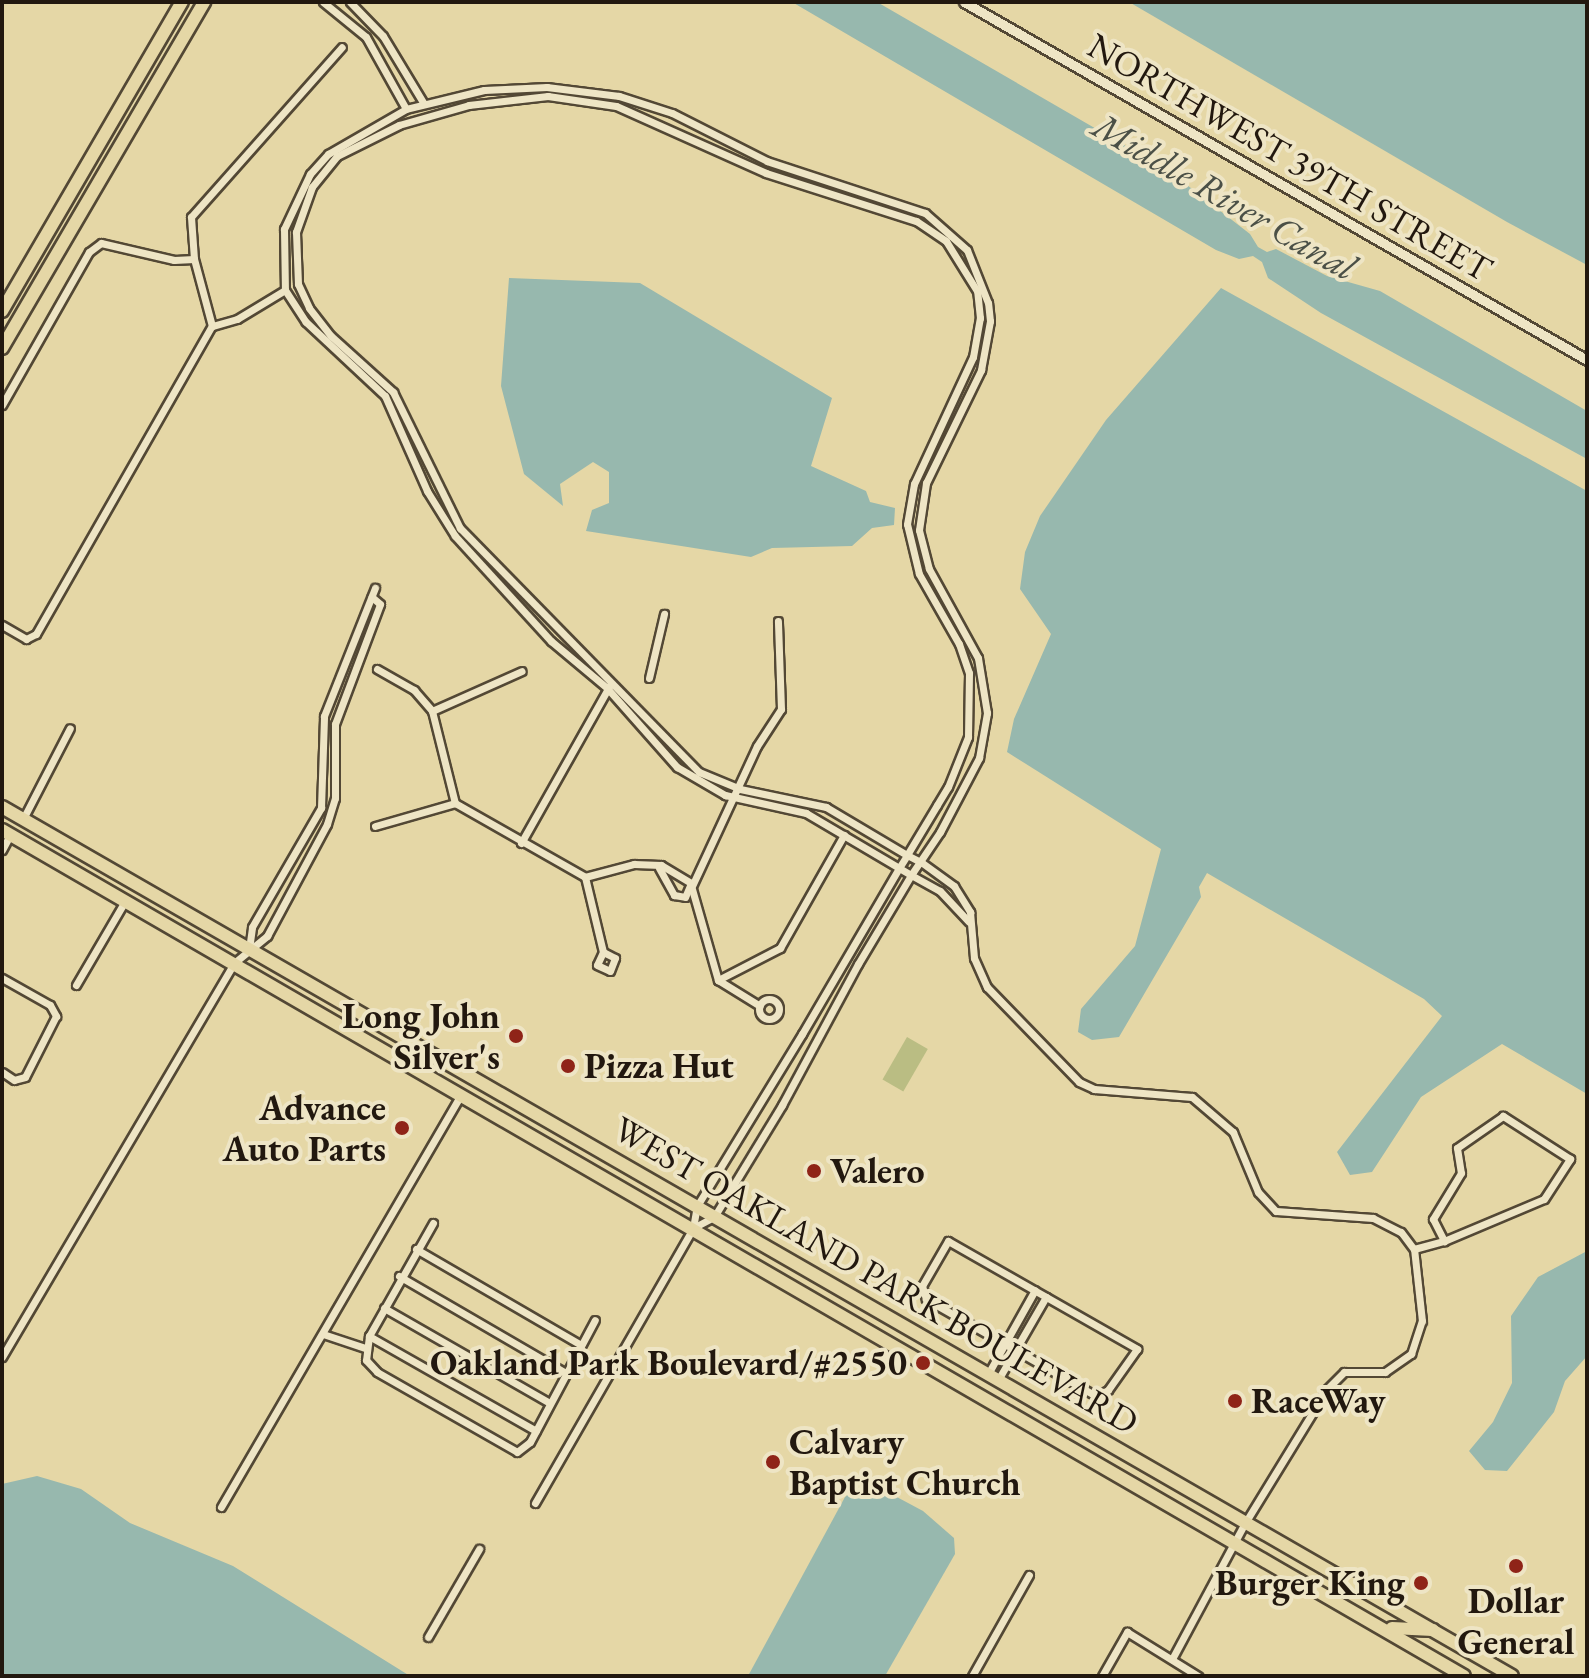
<!DOCTYPE html>
<style>
body{margin:0}
#map{position:relative;width:1589px;height:1678px;overflow:hidden;background:#e5d7a6;font-family:"EB Garamond",serif}
div>[style]{position:absolute}
[style*='--x']{left:calc(var(--x)*1px);top:calc(var(--y)*1px);width:calc(var(--w)*1px);rotate:calc(var(--a)*1deg)}
.green>*{inset:0;background:#babd83;transform-origin:0 0}
.water>*{inset:0;background:#97b8ae}
.roads{filter:drop-shadow(2px 0 #534835) drop-shadow(-2px 0 #534835) drop-shadow(0 2px #534835) drop-shadow(0 -2px #534835)}
.minor>*{height:7px;margin:-3.5px;padding:0 3.5px;transform-origin:3.5px;border-radius:3.5px;background:#eee5c5}
.minor>.ring{margin:-3.5px;padding:0;box-sizing:content-box;background:none;border:7px solid #eee5c5;border-radius:50%}
.tertiary>*{height:9px;margin:-4.5px;padding:0 4.5px;transform-origin:4.5px;border-radius:4.5px;background:#eee5c5}
.primary>*{height:12px;margin:-6px;padding:0 6px;transform-origin:6px;border-radius:6px;background:#e5d7a6}
.dots>*{width:22px;height:22px;translate:-50% -50%;box-sizing:border-box;border:4px solid #eee5c5;border-radius:50%}
span{translate:-50% -50%;white-space:nowrap;text-align:center;line-height:1.15;-webkit-text-stroke:8px #eee5c5;paint-order:stroke}
.street-label{font-size:36px;color:#22180f}
.poi-label{font-size:36px;color:#22180f;font-weight:700}
.right{translate:-100% -50%;text-align:right}
.left{translate:0 -50%;text-align:left}
.water-label{font-size:38px;color:#4b5047;font-style:italic}
.frame{position:absolute;inset:0;border:4px solid #22180f;pointer-events:none}
</style>
<div id="map">
<div class="green">
<div style="left:907px;top:1037px;width:24px;height:49px;rotate:30deg"></div>
</div>
<div class="water">
<div style="clip-path:polygon(792px 2px,877px 2px,1169px 171px,1250px 234px,1258px 247px,1267px 252px,1276px 249px,1327px 276px,1380px 291px,1587px 411px,1587px 459px,1321px 313px,1268px 278px,1262px 262px,1253px 256px,1239px 259px,1216px 250px)"></div>
<div style="clip-path:polygon(1129px 2px,1587px 2px,1587px 265px,1507px 222px)"></div>
<div style="clip-path:polygon(509px 278px,640px 283px,832px 398px,811px 466px,866px 491px,870px 502px,895px 508px,894px 525px,872px 528px,852px 546px,772px 548px,751px 557px,586px 531px,592px 510px,609px 503px,609px 472px,593px 462px,560px 484px,563px 506px,524px 474px,501px 386px)"></div>
<div style="clip-path:polygon(1221px 288px,1587px 491px,1587px 1094px,1502px 1044px,1421px 1097px,1372px 1172px,1350px 1175px,1337px 1152px,1442px 1016px,1424px 999px,1207px 873px,1199px 887px,1201px 897px,1119px 1037px,1092px 1040px,1078px 1032px,1081px 1009px,1135px 946px,1161px 849px,1007px 752px,1014px 719px,1051px 634px,1020px 589px,1025px 552px,1040px 516px,1106px 420px)"></div>
<div style="clip-path:polygon(1587px 1251px,1587px 1356px,1565px 1381px,1554px 1412px,1507px 1471px,1485px 1470px,1469px 1451px,1493px 1422px,1512px 1383px,1511px 1316px,1538px 1277px)"></div>
<div style="clip-path:polygon(37px 1476px,81px 1489px,130px 1523px,233px 1566px,410px 1676px,2px 1676px,2px 1484px)"></div>
<div style="clip-path:polygon(880px 1488px,923px 1511px,954px 1538px,955px 1554px,885px 1676px,748px 1676px,845px 1497px,855px 1489px)"></div>
</div>
<div class="roads">
<div class="minor">
<div style="--x:323;--y:2;--w:55;--a:39.1"></div>
<div style="--x:366;--y:37;--w:82;--a:60.9"></div>
<div style="--x:350;--y:2;--w:47;--a:45.9"></div>
<div style="--x:383;--y:36;--w:79;--a:58.9"></div>
<div style="--x:285;--y:290;--w:56;--a:148.9"></div>
<div style="--x:237;--y:319;--w:26;--a:164"></div>
<div style="--x:212;--y:326;--w:69;--a:-105"></div>
<div style="--x:194;--y:259;--w:42;--a:-94.1"></div>
<div style="--x:191;--y:217;--w:227;--a:-48.4"></div>
<div style="--x:2;--y:405;--w:176;--a:-60.4"></div>
<div style="--x:89;--y:252;--w:15;--a:-37"></div>
<div style="--x:101;--y:243;--w:75;--a:13.1"></div>
<div style="--x:174;--y:260;--w:20;--a:-3"></div>
<div style="--x:2;--y:625;--w:28;--a:30"></div>
<div style="--x:26;--y:639;--w:11;--a:-27"></div>
<div style="--x:36;--y:634;--w:355;--a:-60.3"></div>
<div style="--x:377;--y:669;--w:43;--a:29.6"></div>
<div style="--x:414;--y:690;--w:28;--a:49"></div>
<div style="--x:432;--y:711;--w:95;--a:76"></div>
<div style="--x:649;--y:678;--w:66;--a:-76.8"></div>
<div style="--x:432;--y:711;--w:98;--a:-24"></div>
<div style="--x:23;--y:819;--w:102;--a:-62.7"></div>
<div style="--x:375;--y:826;--w:83;--a:-16"></div>
<div style="--x:455;--y:803;--w:150;--a:29.6"></div>
<div style="--x:521;--y:843;--w:181;--a:-60.6"></div>
<div style="--x:2;--y:850;--w:17;--a:-62"></div>
<div style="--x:659;--y:868;--w:31;--a:61"></div>
<div style="--x:674;--y:895;--w:11;--a:10"></div>
<div style="--x:585;--y:877;--w:77;--a:76.5"></div>
<div style="--x:603;--y:952;--w:14;--a:115"></div>
<div style="--x:597;--y:965;--w:14;--a:25"></div>
<div style="--x:610;--y:971;--w:14;--a:-69"></div>
<div style="--x:615;--y:958;--w:13;--a:-153"></div>
<div style="--x:585;--y:877;--w:51;--a:-14.9"></div>
<div style="--x:634;--y:864;--w:27;--a:2"></div>
<div style="--x:661;--y:865;--w:35;--a:31"></div>
<div style="--x:691;--y:883;--w:15;--a:113"></div>
<div style="--x:692;--y:886;--w:154;--a:-65.1"></div>
<div style="--x:757;--y:746;--w:44;--a:-57"></div>
<div style="--x:781;--y:709;--w:88;--a:-92"></div>
<div style="--x:692;--y:889;--w:95;--a:74.1"></div>
<div style="--x:718;--y:980;--w:49;--a:31.8"></div>
<div style="--x:249;--y:949;--w:22;--a:-82"></div>
<div style="--x:252;--y:927;--w:138;--a:-59.9"></div>
<div style="--x:321;--y:808;--w:92;--a:-88.1"></div>
<div style="--x:324;--y:716;--w:138;--a:-68.3"></div>
<div style="--x:2;--y:978;--w:55;--a:29.4"></div>
<div style="--x:50;--y:1005;--w:13;--a:61"></div>
<div style="--x:56;--y:1016;--w:68;--a:116.9"></div>
<div style="--x:25;--y:1077;--w:11;--a:165"></div>
<div style="--x:14;--y:1080;--w:14;--a:-146"></div>
<div style="--x:718;--y:980;--w:70;--a:-27.3"></div>
<div style="--x:780;--y:948;--w:130;--a:-60.5"></div>
<div style="--x:76;--y:985;--w:97;--a:-59.7"></div>
<div class="ring" style="left:759px;top:999px;width:13px;height:13px"></div>
<div style="--x:433;--y:1223;--w:130;--a:119.5"></div>
<div style="--x:369;--y:1336;--w:24;--a:97"></div>
<div style="--x:366;--y:1360;--w:16;--a:47"></div>
<div style="--x:377;--y:1372;--w:161;--a:29.7"></div>
<div style="--x:517;--y:1452;--w:16;--a:-38"></div>
<div style="--x:530;--y:1442;--w:138;--a:-62"></div>
<div style="--x:693;--y:1228;--w:22;--a:-80"></div>
<div style="--x:697;--y:1206;--w:202;--a:-58.6"></div>
<div style="--x:802;--y:1034;--w:192;--a:-59.7"></div>
<div style="--x:899;--y:868;--w:15;--a:-58"></div>
<div style="--x:907;--y:855;--w:58;--a:-59"></div>
<div style="--x:937;--y:805;--w:21;--a:-59"></div>
<div style="--x:948;--y:787;--w:54;--a:-68.2"></div>
<div style="--x:968;--y:737;--w:64;--a:-89.1"></div>
<div style="--x:969;--y:673;--w:31;--a:-109"></div>
<div style="--x:959;--y:644;--w:81;--a:-119.7"></div>
<div style="--x:919;--y:574;--w:51;--a:-103.5"></div>
<div style="--x:907;--y:524;--w:41;--a:-80.1"></div>
<div style="--x:914;--y:484;--w:140;--a:-65.1"></div>
<div style="--x:973;--y:357;--w:40;--a:-80"></div>
<div style="--x:980;--y:318;--w:27;--a:-96"></div>
<div style="--x:977;--y:291;--w:59;--a:-121.8"></div>
<div style="--x:946;--y:241;--w:36;--a:-146"></div>
<div style="--x:916;--y:221;--w:157;--a:-162.3"></div>
<div style="--x:766;--y:173;--w:164;--a:-155.9"></div>
<div style="--x:616;--y:106;--w:69;--a:-171.6"></div>
<div style="--x:548;--y:96;--w:80;--a:173.5"></div>
<div style="--x:469;--y:105;--w:73;--a:164.1"></div>
<div style="--x:399;--y:125;--w:69;--a:153.4"></div>
<div style="--x:337;--y:156;--w:40;--a:129"></div>
<div style="--x:312;--y:187;--w:48;--a:109.6"></div>
<div style="--x:296;--y:232;--w:52;--a:87.8"></div>
<div style="--x:298;--y:284;--w:26;--a:65"></div>
<div style="--x:309;--y:308;--w:36;--a:52"></div>
<div style="--x:331;--y:336;--w:84;--a:42.1"></div>
<div style="--x:393;--y:392;--w:152;--a:63.8"></div>
<div style="--x:460;--y:528;--w:342;--a:45.6"></div>
<div style="--x:699;--y:772;--w:44;--a:22.5"></div>
<div style="--x:740;--y:789;--w:88;--a:11.8"></div>
<div style="--x:826;--y:807;--w:94;--a:30.7"></div>
<div style="--x:907;--y:855;--w:16;--a:27"></div>
<div style="--x:921;--y:862;--w:41;--a:36"></div>
<div style="--x:954;--y:886;--w:31;--a:58"></div>
<div style="--x:970;--y:912;--w:46;--a:85"></div>
<div style="--x:974;--y:958;--w:32;--a:66"></div>
<div style="--x:987;--y:987;--w:132;--a:45.9"></div>
<div style="--x:1079;--y:1082;--w:17;--a:25"></div>
<div style="--x:1094;--y:1089;--w:98;--a:4.7"></div>
<div style="--x:1192;--y:1097;--w:54;--a:40.5"></div>
<div style="--x:1233;--y:1132;--w:65;--a:67.4"></div>
<div style="--x:1258;--y:1192;--w:26;--a:47"></div>
<div style="--x:1276;--y:1211;--w:97;--a:4.1"></div>
<div style="--x:1373;--y:1218;--w:31;--a:27"></div>
<div style="--x:1401;--y:1232;--w:21;--a:53"></div>
<div style="--x:948;--y:1241;--w:218;--a:29.7"></div>
<div style="--x:1137;--y:1349;--w:50;--a:125.3"></div>
<div style="--x:1108;--y:1390;--w:13;--a:153"></div>
<div style="--x:1096;--y:1396;--w:196;--a:-150.3"></div>
<div style="--x:926;--y:1299;--w:14;--a:-107"></div>
<div style="--x:922;--y:1286;--w:52;--a:-60"></div>
<div style="--x:416;--y:1249;--w:191;--a:30.2"></div>
<div style="--x:1414;--y:1249;--w:31;--a:-15"></div>
<div style="--x:1444;--y:1241;--w:108;--a:-22.8"></div>
<div style="--x:1544;--y:1199;--w:48;--a:-57"></div>
<div style="--x:1570;--y:1159;--w:80;--a:-147.3"></div>
<div style="--x:1503;--y:1116;--w:56;--a:145.2"></div>
<div style="--x:1457;--y:1148;--w:25;--a:81"></div>
<div style="--x:1461;--y:1173;--w:54;--a:121.3"></div>
<div style="--x:1433;--y:1219;--w:25;--a:63"></div>
<div style="--x:399;--y:1276;--w:191;--a:30.2"></div>
<div style="--x:384;--y:1308;--w:189;--a:29.8"></div>
<div style="--x:323;--y:1334;--w:44;--a:18.4"></div>
<div style="--x:369;--y:1336;--w:192;--a:29.6"></div>
<div style="--x:2;--y:1357;--w:457;--a:-59.5"></div>
<div style="--x:234;--y:963;--w:43;--a:-39.3"></div>
<div style="--x:267;--y:936;--w:127;--a:-61.8"></div>
<div style="--x:327;--y:824;--w:27;--a:-73"></div>
<div style="--x:335;--y:798;--w:74;--a:-90"></div>
<div style="--x:335;--y:724;--w:128;--a:-69.4"></div>
<div style="--x:380;--y:604;--w:11;--a:-139"></div>
<div style="--x:988;--y:1374;--w:96;--a:-60.8"></div>
<div style="--x:998;--y:1380;--w:96;--a:-60"></div>
<div style="--x:535;--y:1503;--w:317;--a:-60.1"></div>
<div style="--x:693;--y:1228;--w:24;--a:-28"></div>
<div style="--x:714;--y:1217;--w:131;--a:-58.7"></div>
<div style="--x:782;--y:1105;--w:160;--a:-61.7"></div>
<div style="--x:858;--y:964;--w:104;--a:-59.2"></div>
<div style="--x:911;--y:875;--w:52;--a:-56"></div>
<div style="--x:940;--y:832;--w:84;--a:-62.2"></div>
<div style="--x:979;--y:758;--w:46;--a:-79.9"></div>
<div style="--x:987;--y:713;--w:56;--a:-99.3"></div>
<div style="--x:978;--y:658;--w:102;--a:-118.8"></div>
<div style="--x:929;--y:569;--w:40;--a:-104.4"></div>
<div style="--x:919;--y:530;--w:48;--a:-81.5"></div>
<div style="--x:926;--y:483;--w:126;--a:-64"></div>
<div style="--x:981;--y:370;--w:50;--a:-79.6"></div>
<div style="--x:990;--y:321;--w:18;--a:-96"></div>
<div style="--x:988;--y:303;--w:57;--a:-111.6"></div>
<div style="--x:967;--y:250;--w:56;--a:-138.6"></div>
<div style="--x:925;--y:213;--w:166;--a:-161.8"></div>
<div style="--x:767;--y:161;--w:106;--a:-153.2"></div>
<div style="--x:672;--y:113;--w:56;--a:-162.2"></div>
<div style="--x:619;--y:96;--w:73;--a:-172.9"></div>
<div style="--x:547;--y:87;--w:63;--a:177.3"></div>
<div style="--x:484;--y:90;--w:80;--a:166.3"></div>
<div style="--x:406;--y:109;--w:90;--a:150"></div>
<div style="--x:328;--y:154;--w:27;--a:132"></div>
<div style="--x:310;--y:174;--w:61;--a:115.3"></div>
<div style="--x:284;--y:229;--w:61;--a:89.1"></div>
<div style="--x:285;--y:290;--w:38;--a:57"></div>
<div style="--x:306;--y:322;--w:108;--a:43.1"></div>
<div style="--x:385;--y:396;--w:104;--a:66.1"></div>
<div style="--x:427;--y:491;--w:53;--a:58.1"></div>
<div style="--x:455;--y:536;--w:142;--a:47.6"></div>
<div style="--x:551;--y:641;--w:73;--a:40"></div>
<div style="--x:607;--y:688;--w:106;--a:48.5"></div>
<div style="--x:677;--y:767;--w:56;--a:30.3"></div>
<div style="--x:725;--y:795;--w:83;--a:12.5"></div>
<div style="--x:806;--y:813;--w:122;--a:30.6"></div>
<div style="--x:911;--y:875;--w:33;--a:29"></div>
<div style="--x:940;--y:891;--w:42;--a:46.9"></div>
<div style="--x:221;--y:1507;--w:478;--a:-59.8"></div>
<div style="--x:428;--y:1637;--w:102;--a:-59.9"></div>
<div style="--x:1172;--y:1659;--w:154;--a:-61.8"></div>
<div style="--x:1245;--y:1523;--w:157;--a:-58.5"></div>
<div style="--x:1327;--y:1389;--w:24;--a:-45"></div>
<div style="--x:1344;--y:1372;--w:41;--a:0"></div>
<div style="--x:1385;--y:1372;--w:32;--a:-35"></div>
<div style="--x:1411;--y:1354;--w:35;--a:-72"></div>
<div style="--x:1422;--y:1321;--w:72;--a:-96.3"></div>
<div style="--x:972;--y:1676;--w:116;--a:-60.6"></div>
<div style="--x:1102;--y:1676;--w:51;--a:-60.4"></div>
<div style="--x:1127;--y:1632;--w:84;--a:31.8"></div>
</div>
<div class="tertiary">
<div style="--x:964;--y:2;--w:719;--a:29.88"></div>
</div>
<div class="primary">
<div style="--x:2;--y:311;--w:358;--a:-59.8"></div>
<div style="--x:2;--y:348;--w:401;--a:-59.7"></div>
<div style="--x:2;--y:807;--w:1742;--a:29.92"></div>
<div style="--x:2;--y:830;--w:1689;--a:30.06"></div>
<div style="--x:1392;--y:1628;--w:41;--a:2.8"></div>
</div>
</div>
<div class="dots">
<div style="left:516px;top:1036px;background:#8f2418"></div>
<div style="left:568px;top:1066px;background:#8f2418"></div>
<div style="left:402px;top:1128px;background:#8f2418"></div>
<div style="left:814px;top:1171px;background:#8f2418"></div>
<div style="left:923px;top:1363px;background:#8f2418"></div>
<div style="left:1235px;top:1401px;background:#8f2418"></div>
<div style="left:773px;top:1462px;background:#8f2418"></div>
<div style="left:1516px;top:1566px;background:#8f2418"></div>
<div style="left:1421px;top:1583px;background:#8f2418"></div>
</div>
<div class="street-label">
<span style="left:1290px;top:157px;rotate:30deg">NORTHWEST 39TH STREET</span>
<span style="left:876px;top:1275px;rotate:30deg">WEST OAKLAND PARK BOULEVARD</span>
</div>
<div class="poi-label">
<span class="right" style="left:500px;top:1036px">Long John<br>Silver's</span>
<span class="left" style="left:584px;top:1066px">Pizza Hut</span>
<span class="right" style="left:386px;top:1128px">Advance<br>Auto Parts</span>
<span class="left" style="left:830px;top:1171px">Valero</span>
<span class="right" style="left:907px;top:1363px">Oakland Park Boulevard/#2550</span>
<span class="left" style="left:1251px;top:1401px">RaceWay</span>
<span class="left" style="left:789px;top:1462px">Calvary<br>Baptist Church</span>
<span class="right" style="left:1405px;top:1583px">Burger King</span>
<span style="left:1516px;top:1621px">Dollar<br>General</span>
</div>
<div class="water-label">
<span style="left:1225px;top:196px;rotate:30deg">Middle River Canal</span>
</div>
<div class="frame"></div>
</div>
